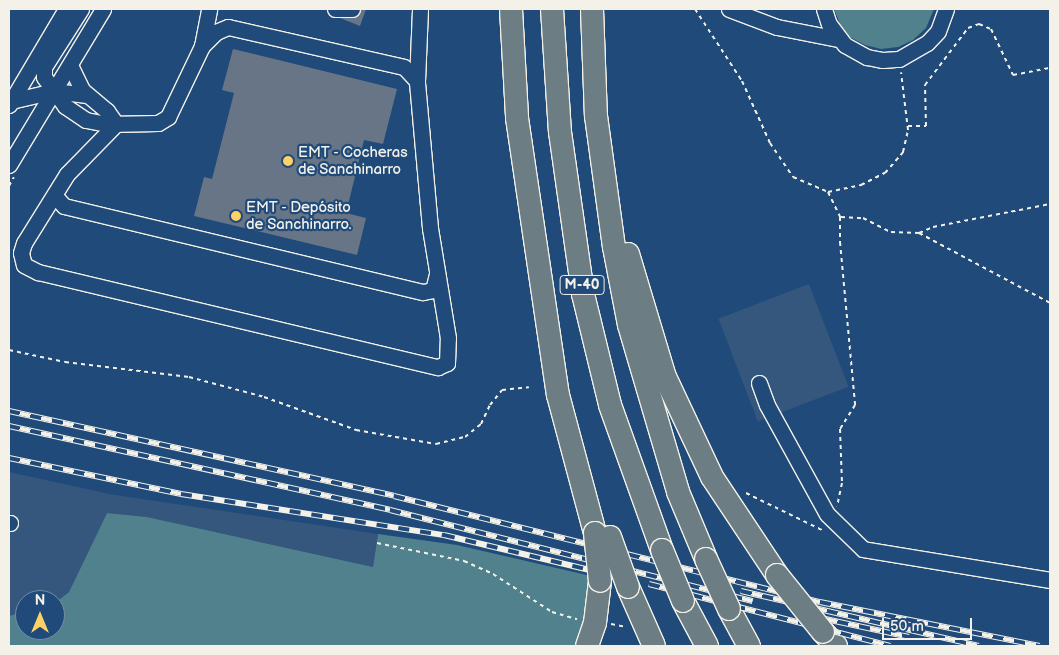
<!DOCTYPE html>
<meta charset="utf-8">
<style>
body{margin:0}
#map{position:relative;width:1059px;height:655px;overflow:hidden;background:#1f4a7a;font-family:"Balsamiq Sans",sans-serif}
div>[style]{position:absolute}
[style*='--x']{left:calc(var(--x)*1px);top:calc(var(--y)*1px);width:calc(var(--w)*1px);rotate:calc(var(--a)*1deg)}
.built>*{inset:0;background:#35577e;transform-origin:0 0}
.green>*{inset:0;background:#51818c}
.building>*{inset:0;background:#677587}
.path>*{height:2px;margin-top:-1px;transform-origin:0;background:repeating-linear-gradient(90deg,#f4f1e8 0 4px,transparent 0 8px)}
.roads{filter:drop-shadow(1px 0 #f4f1e8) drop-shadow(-1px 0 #f4f1e8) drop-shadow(0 1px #f4f1e8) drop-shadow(0 -1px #f4f1e8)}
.minor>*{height:15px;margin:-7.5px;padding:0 7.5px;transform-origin:7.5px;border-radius:7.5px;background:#1f4a7a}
.highway>*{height:22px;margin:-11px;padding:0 11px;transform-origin:11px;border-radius:11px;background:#6c7e84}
.rail>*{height:5.5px;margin-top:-2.75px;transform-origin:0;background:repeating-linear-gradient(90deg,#1f4a7a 0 11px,#f4f1e8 0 22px);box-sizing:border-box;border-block:1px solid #f4f1e8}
.bridges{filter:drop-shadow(1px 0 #f4f1e8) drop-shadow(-1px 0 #f4f1e8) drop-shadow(0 1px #f4f1e8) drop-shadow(0 -1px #f4f1e8)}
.highway-bridge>*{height:22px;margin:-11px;padding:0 11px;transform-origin:11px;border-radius:11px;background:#6c7e84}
.dots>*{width:14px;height:14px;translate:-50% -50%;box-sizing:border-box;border:2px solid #1f4a7a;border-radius:50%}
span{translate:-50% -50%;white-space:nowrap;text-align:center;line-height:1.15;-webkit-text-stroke:4.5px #1f4a7a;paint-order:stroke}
.shield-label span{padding:1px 4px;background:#1f4a7a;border:1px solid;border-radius:4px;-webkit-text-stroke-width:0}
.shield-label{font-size:14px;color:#f4f1e8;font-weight:700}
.poi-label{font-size:15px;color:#f4f1e8}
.left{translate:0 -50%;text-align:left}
.frame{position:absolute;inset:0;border:10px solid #f4f1e8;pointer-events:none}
.north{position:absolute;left:15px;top:590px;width:50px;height:50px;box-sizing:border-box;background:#1f4a7a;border:1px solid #748da6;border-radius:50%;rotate:0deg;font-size:14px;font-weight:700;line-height:20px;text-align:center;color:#f4f1e8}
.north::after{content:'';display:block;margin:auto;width:18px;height:22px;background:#ffd166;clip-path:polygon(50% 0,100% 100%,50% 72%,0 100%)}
.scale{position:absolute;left:882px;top:618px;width:90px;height:22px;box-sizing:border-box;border:2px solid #f4f1e8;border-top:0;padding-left:6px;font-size:15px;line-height:18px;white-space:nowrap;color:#f4f1e8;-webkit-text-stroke:4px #1f4a7a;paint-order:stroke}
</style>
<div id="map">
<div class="built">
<div style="left:809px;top:284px;width:110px;height:97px;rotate:69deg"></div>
<div style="clip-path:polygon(9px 472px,109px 494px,378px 534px,373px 567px,147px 517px,107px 513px,69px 592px,55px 603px,55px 600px,25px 600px,25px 612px,10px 616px)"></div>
</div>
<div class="green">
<div style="clip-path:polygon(834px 9px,934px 9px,926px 28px,913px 40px,898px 47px,881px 49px,865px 45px,850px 37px,840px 24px)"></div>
<div style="clip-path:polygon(107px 513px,147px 517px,373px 567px,378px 534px,457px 545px,591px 576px,584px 626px,576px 646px,9px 646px,9px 616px,25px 612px,25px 630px,55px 630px,55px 603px,69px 592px)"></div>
</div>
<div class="building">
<div style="clip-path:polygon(361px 9px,366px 9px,360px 26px,340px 18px,356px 17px)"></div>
<div style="clip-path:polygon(233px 49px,397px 89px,383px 144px,364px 140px,346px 213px,366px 218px,357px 255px,194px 216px,204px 177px,212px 179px,234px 93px,222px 90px)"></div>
</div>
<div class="path">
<div style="--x:695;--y:9;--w:86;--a:56.9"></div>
<div style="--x:742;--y:81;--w:68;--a:65.7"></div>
<div style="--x:770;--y:143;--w:41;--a:55.9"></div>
<div style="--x:793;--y:177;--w:38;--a:23"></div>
<div style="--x:828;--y:192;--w:34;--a:-12"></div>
<div style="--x:861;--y:185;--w:27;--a:-27"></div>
<div style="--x:885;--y:173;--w:28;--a:-49"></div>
<div style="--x:903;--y:152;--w:23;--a:-77"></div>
<div style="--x:908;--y:130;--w:58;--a:-96.9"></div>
<div style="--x:908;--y:126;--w:18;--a:0"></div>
<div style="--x:926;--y:126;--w:41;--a:-91.4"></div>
<div style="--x:925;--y:85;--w:71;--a:-53"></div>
<div style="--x:968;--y:28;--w:12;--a:-20"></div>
<div style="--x:979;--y:24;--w:13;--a:23"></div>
<div style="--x:991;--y:29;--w:51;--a:64.4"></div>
<div style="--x:1013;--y:75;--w:38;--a:-11"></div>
<div style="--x:9;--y:186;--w:10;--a:-61"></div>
<div style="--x:828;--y:192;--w:28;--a:64"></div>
<div style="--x:840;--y:217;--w:25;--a:90"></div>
<div style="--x:840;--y:242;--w:164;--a:84.7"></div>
<div style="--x:855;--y:405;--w:28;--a:122"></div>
<div style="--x:840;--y:429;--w:54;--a:87.9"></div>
<div style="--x:842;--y:483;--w:24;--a:102"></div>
<div style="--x:841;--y:217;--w:22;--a:3"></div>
<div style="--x:863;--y:218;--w:31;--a:27"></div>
<div style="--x:891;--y:232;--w:28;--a:2"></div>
<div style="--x:919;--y:233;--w:149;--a:28.1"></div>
<div style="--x:919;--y:233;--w:15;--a:-23"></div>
<div style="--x:933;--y:227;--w:119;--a:-11.1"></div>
<div style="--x:9;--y:350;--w:57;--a:12.1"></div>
<div style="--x:65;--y:362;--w:125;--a:6.9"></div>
<div style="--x:189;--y:377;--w:78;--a:14.9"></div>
<div style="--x:264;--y:397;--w:98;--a:19.7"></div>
<div style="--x:356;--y:430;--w:81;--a:9.9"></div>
<div style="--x:436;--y:444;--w:30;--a:-14"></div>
<div style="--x:465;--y:437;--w:21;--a:-39"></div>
<div style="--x:481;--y:424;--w:21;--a:-65"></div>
<div style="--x:490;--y:405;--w:19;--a:-51"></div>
<div style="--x:502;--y:390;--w:27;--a:-6"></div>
<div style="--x:746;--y:493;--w:87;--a:26"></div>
<div style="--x:377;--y:543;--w:89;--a:11.7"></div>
<div style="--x:464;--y:561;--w:32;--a:24"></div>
<div style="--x:493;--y:574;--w:70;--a:32.8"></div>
<div style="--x:552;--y:612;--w:26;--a:16"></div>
<div style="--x:611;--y:624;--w:15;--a:11"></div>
</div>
<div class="roads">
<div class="minor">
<div style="--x:81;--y:9;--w:69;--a:122.5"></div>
<div style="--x:44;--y:67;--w:10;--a:90"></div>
<div style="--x:44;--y:77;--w:36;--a:54"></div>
<div style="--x:65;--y:106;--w:25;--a:34"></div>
<div style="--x:86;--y:120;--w:21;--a:11"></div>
<div style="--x:107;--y:124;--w:51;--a:-1.1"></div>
<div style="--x:158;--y:123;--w:12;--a:-31"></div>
<div style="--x:168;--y:117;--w:79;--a:-64.4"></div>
<div style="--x:202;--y:46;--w:38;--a:-79"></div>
<div style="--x:335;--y:9;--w:17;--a:0"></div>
<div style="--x:729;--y:9;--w:51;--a:20.6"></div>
<div style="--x:777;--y:27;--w:63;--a:11"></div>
<div style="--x:824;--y:9;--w:16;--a:72"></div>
<div style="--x:829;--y:24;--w:26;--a:53"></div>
<div style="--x:845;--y:45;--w:25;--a:29"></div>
<div style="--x:867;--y:57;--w:16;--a:11"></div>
<div style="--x:883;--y:60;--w:16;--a:-4"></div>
<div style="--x:899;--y:59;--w:32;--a:-30"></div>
<div style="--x:927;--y:43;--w:16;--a:-47"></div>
<div style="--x:938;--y:31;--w:23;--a:-70"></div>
<div style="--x:202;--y:46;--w:20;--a:-45"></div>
<div style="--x:216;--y:32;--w:13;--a:-23"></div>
<div style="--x:228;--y:27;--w:180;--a:12.8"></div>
<div style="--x:404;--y:67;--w:19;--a:47"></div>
<div style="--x:70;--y:65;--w:28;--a:64"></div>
<div style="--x:82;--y:90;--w:33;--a:40"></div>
<div style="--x:107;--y:111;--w:16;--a:55"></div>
<div style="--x:11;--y:101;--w:44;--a:-13.1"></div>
<div style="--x:54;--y:91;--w:33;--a:7"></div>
<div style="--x:9;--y:105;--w:112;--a:-59.3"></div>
<div style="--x:116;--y:124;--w:70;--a:134.4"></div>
<div style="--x:67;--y:174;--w:81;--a:121.9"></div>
<div style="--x:24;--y:243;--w:10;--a:107"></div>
<div style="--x:21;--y:253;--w:12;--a:76"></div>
<div style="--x:24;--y:265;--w:16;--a:27"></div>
<div style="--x:38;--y:272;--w:411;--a:13.4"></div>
<div style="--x:438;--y:367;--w:10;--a:-24"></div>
<div style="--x:447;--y:363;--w:25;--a:-88"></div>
<div style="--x:448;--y:338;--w:111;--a:-99.3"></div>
<div style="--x:430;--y:228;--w:148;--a:-95.1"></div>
<div style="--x:417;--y:81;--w:72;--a:-87.6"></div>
<div style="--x:9;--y:165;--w:182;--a:-58.9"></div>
<div style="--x:55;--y:196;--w:13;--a:48"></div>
<div style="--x:64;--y:206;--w:369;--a:13.5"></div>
<div style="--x:423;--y:292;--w:10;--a:-11"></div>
<div style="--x:433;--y:290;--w:16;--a:-76"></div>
<div style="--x:759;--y:383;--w:23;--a:70"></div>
<div style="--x:767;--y:405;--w:124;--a:61.2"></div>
<div style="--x:827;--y:514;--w:50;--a:44.2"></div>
<div style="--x:863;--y:549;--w:190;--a:9.4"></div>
<div style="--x:9;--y:523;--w:1;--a:0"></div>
</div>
<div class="highway">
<div style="--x:511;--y:9;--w:109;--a:86.8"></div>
<div style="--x:517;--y:118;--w:280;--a:81.6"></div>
<div style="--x:558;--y:395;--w:143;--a:75"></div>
<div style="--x:552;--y:9;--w:123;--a:86.3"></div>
<div style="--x:560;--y:132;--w:164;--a:81.9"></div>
<div style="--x:583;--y:294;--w:114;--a:76.3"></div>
<div style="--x:610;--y:405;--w:154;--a:70.3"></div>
<div style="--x:592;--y:9;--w:107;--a:87.9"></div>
<div style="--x:596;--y:116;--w:132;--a:82.2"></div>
<div style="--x:614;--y:247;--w:79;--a:79.1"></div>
<div style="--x:629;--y:325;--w:174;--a:73.6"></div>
<div style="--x:678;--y:492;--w:73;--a:67.3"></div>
<div style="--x:628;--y:254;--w:128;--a:73.3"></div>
<div style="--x:665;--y:377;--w:110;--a:64.8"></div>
<div style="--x:712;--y:477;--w:118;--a:56.4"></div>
<div style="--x:628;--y:587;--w:64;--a:66.2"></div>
<div style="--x:683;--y:601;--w:51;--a:61.9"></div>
<div style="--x:729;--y:609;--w:42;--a:61.6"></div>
<div style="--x:823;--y:632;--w:19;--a:47"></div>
<div style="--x:587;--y:646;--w:24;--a:-71"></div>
<div style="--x:595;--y:623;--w:42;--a:-83.2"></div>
</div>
</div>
<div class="rail">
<div style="--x:9;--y:411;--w:394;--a:12.4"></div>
<div style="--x:394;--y:496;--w:439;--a:14"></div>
<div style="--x:820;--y:602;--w:224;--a:11.3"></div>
<div style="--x:9;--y:426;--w:390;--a:12.4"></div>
<div style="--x:390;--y:510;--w:374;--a:14.1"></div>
<div style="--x:9;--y:458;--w:176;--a:11.8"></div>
<div style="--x:181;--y:494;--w:266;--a:8.9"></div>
<div style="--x:444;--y:535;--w:168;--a:13.5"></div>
<div style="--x:649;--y:584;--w:249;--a:14.4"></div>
<div style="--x:741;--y:591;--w:244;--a:13"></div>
<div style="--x:816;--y:617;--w:95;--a:12.1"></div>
</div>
<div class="bridges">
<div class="highway-bridge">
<div style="--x:595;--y:533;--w:48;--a:84.1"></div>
<div style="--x:610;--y:537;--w:53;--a:70.2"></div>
<div style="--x:662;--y:550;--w:55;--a:67.6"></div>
<div style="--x:706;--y:559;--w:55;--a:65.3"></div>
<div style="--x:777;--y:575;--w:73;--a:51.1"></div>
</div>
</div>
<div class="dots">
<div style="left:288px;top:161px;background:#ffd166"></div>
<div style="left:236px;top:216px;background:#ffd166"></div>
</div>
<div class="shield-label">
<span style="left:582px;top:285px">M-40</span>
</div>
<div class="poi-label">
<span class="left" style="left:298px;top:161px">EMT - Cocheras<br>de Sanchinarro</span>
<span class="left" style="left:246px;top:216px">EMT - Depósito<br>de Sanchinarro.</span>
</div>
<div class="frame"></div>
<div class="north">N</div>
<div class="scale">50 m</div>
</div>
